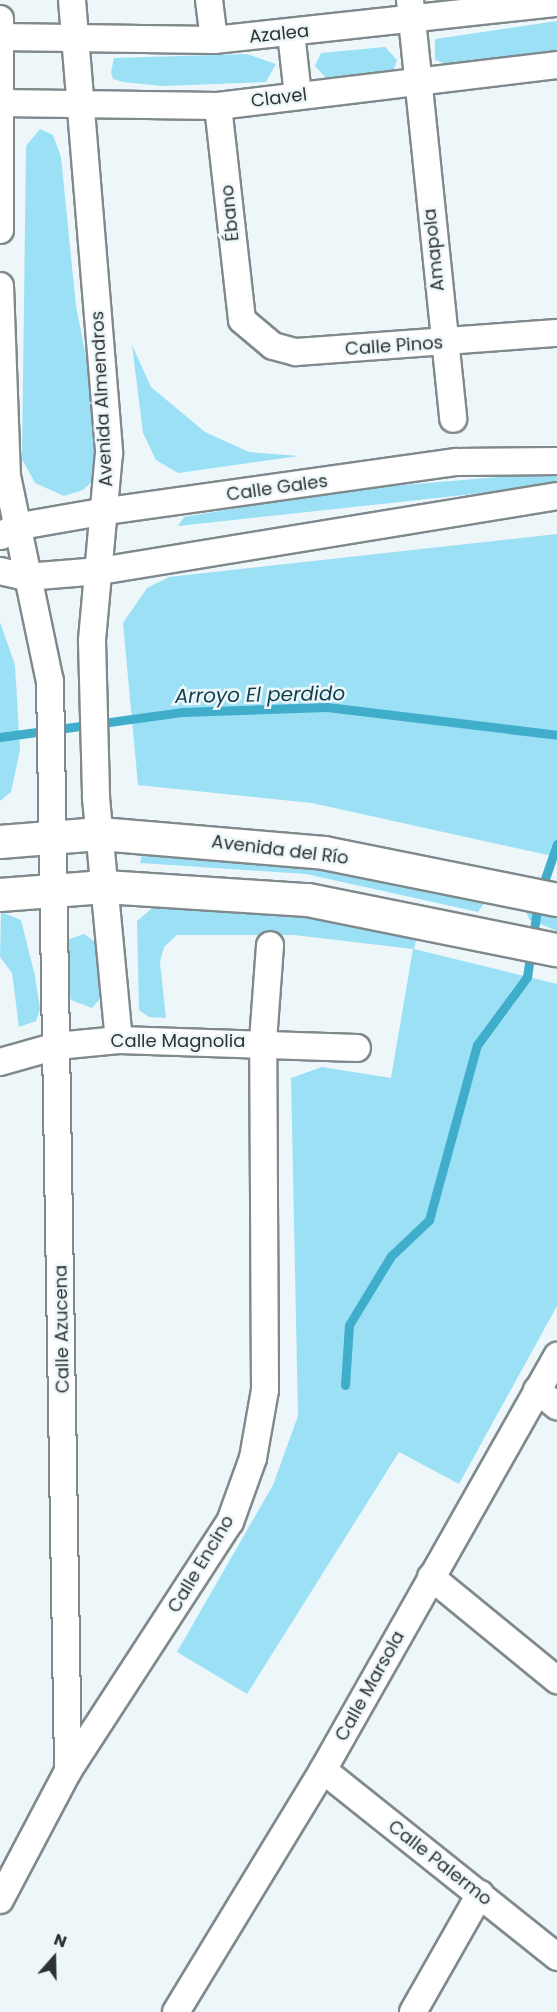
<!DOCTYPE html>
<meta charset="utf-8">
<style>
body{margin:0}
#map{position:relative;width:557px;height:2012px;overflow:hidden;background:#edf7fa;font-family:Poppins,sans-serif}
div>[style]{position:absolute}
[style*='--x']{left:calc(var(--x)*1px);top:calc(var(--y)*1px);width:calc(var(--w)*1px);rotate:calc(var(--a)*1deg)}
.green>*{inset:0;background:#9ce0f6}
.stream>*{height:9px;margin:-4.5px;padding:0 4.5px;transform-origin:4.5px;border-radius:4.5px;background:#40adcb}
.roads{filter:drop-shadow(2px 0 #80898c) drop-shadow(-2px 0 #80898c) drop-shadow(0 2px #80898c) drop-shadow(0 -2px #80898c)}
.minor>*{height:26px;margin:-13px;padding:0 13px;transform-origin:13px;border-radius:13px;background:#fff}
.tertiary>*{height:32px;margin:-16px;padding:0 16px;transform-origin:16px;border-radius:16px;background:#fff}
span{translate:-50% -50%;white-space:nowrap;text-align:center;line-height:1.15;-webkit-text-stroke:5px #edf7fa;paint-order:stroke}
.street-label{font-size:18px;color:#2e3233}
.water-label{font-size:20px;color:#0f3f4c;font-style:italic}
.north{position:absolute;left:24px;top:1928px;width:60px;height:60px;-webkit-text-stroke:4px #edf7fa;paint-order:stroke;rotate:20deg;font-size:16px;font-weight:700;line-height:24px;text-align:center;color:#2e3233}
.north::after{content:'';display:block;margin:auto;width:21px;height:27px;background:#2e3233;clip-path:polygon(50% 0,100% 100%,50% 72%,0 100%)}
</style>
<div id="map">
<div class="green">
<div style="clip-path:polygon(557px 21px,557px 50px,450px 65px,435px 60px,435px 39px)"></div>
<div style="clip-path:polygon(385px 47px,397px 60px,394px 69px,381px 74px,326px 78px,315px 66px,321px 53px)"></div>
<div style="clip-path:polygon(247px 54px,276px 64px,266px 82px,163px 86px,123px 82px,113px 79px,111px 72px,114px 58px)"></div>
<div style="clip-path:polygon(40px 129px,53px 135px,61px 157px,76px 306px,97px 413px,97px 477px,83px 490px,64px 496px,35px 483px,22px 459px,26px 146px)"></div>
<div style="clip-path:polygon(132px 345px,151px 387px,205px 432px,249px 452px,299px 456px,178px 473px,156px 460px,143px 433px)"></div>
<div style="clip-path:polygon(557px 472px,557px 485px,178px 526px,184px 517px,345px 490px)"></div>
<div style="clip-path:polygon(557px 534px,557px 857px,312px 803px,138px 785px,123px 623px,147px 588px,169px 577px)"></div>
<div style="clip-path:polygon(0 622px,15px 665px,20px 750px,11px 792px,0 801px)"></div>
<div style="clip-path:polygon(153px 854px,280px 858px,477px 889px,485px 902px,478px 912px,306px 874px,140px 863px,142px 855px)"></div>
<div style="clip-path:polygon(157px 904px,263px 907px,418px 932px,414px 949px,557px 984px,557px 1306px,459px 1484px,399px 1452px,247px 1694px,177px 1652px,273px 1485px,298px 1416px,291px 1078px,322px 1067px,391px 1078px,413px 949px,294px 935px,177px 935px,164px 947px,160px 962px,166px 1018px,149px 1017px,139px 1010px,137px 921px)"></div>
<div style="clip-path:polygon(525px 909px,557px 913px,557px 931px,529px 919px)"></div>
<div style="clip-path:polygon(1px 912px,21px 920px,35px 976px,40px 1009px,36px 1021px,19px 1027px,12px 973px,0 957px)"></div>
<div style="clip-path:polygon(84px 934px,101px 946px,99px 1000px,92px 1008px,71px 1000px,69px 991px,67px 940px)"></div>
</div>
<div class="stream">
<div style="--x:0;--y:737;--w:185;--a:-7.8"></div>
<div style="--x:183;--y:712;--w:144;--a:-2"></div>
<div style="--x:327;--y:707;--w:232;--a:6.9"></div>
<div style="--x:345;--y:1385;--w:60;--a:-86.2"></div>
<div style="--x:349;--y:1325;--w:81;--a:-58.7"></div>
<div style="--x:391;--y:1256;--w:52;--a:-43.5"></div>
<div style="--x:429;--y:1220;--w:181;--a:-74.7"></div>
<div style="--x:477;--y:1045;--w:84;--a:-53.7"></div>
<div style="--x:527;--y:977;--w:82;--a:-81.6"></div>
<div style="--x:539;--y:896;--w:55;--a:-70.9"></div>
</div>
<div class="roads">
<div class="minor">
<div style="--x:72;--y:0;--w:455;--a:85.3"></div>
<div style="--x:109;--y:453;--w:189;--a:95.2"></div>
<div style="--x:92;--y:641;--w:157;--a:88.5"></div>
<div style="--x:96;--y:798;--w:243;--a:84.6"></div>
<div style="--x:209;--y:0;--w:40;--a:82.9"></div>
<div style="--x:410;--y:0;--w:421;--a:84.1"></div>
<div style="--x:0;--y:19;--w:211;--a:90"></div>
<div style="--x:291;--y:33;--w:62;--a:83.6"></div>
<div style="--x:0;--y:37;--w:214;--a:0.8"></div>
<div style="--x:214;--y:40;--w:345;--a:-6.2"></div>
<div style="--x:0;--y:103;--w:218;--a:0.8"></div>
<div style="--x:218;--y:106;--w:341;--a:-6.9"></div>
<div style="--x:218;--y:106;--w:215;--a:83.6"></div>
<div style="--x:242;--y:320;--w:40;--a:40"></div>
<div style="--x:273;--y:346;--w:24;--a:15"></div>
<div style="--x:296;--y:352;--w:262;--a:-4.2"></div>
<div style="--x:0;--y:286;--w:190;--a:87.9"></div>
<div style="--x:7;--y:476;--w:209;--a:78.2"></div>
<div style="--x:50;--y:681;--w:1090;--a:89.05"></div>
<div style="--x:1;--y:536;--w:17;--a:-33"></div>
<div style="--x:15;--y:527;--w:93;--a:-9.9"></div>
<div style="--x:107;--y:511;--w:353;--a:-8"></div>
<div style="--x:457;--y:462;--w:100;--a:-0.6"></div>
<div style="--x:0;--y:571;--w:27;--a:13"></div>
<div style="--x:26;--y:577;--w:74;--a:-4.6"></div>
<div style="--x:100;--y:571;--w:463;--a:-9.3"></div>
<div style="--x:0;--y:1062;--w:59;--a:-15.7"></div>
<div style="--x:57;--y:1046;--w:62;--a:-5.5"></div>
<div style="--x:119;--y:1040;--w:238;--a:1.9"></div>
<div style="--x:537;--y:1390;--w:26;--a:39"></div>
<div style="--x:431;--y:1577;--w:163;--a:39.3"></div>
<div style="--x:323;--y:1770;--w:300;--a:38.6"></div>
<div style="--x:0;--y:1900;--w:146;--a:-62.2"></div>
<div style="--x:68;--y:1771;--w:297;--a:-57"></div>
<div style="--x:230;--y:1522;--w:68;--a:-70.2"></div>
<div style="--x:253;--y:1458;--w:69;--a:-80"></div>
<div style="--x:265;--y:1390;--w:349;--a:-90.3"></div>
<div style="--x:263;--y:1041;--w:96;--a:-85.8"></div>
<div style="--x:176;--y:2012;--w:283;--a:-58.7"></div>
<div style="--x:323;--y:1770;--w:476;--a:-60.5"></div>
<div style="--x:413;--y:2012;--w:136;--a:-60.4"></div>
</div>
<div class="tertiary">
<div style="--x:0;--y:842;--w:100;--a:-4.6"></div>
<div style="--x:100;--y:834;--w:225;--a:4.8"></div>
<div style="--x:324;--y:853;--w:238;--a:11.4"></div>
<div style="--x:0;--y:895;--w:105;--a:-4.4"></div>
<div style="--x:105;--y:887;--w:203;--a:3.7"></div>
<div style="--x:308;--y:900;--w:254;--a:11.4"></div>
</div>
</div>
<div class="street-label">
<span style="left:279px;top:34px;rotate:-6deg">Azalea</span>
<span style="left:279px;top:98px;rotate:-7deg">Clavel</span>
<span style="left:230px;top:213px;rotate:-96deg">Ébano</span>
<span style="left:434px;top:250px;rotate:-96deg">Amapola</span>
<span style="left:394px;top:346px;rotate:-4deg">Calle Pinos</span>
<span style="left:102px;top:399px;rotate:-93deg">Avenida Almendros</span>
<span style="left:277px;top:488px;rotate:-8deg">Calle Gales</span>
<span style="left:280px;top:850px;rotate:7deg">Avenida del Río</span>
<span style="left:178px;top:1041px">Calle Magnolia</span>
<span style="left:62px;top:1329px;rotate:-91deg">Calle Azucena</span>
<span style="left:201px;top:1564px;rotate:-59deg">Calle Encino</span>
<span style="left:370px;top:1686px;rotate:-61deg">Calle Marsola</span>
<span style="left:440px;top:1863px;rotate:38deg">Calle Palermo</span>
</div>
<div class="water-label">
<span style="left:260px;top:695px;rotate:-1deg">Arroyo El perdido</span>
</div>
<div class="north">N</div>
</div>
